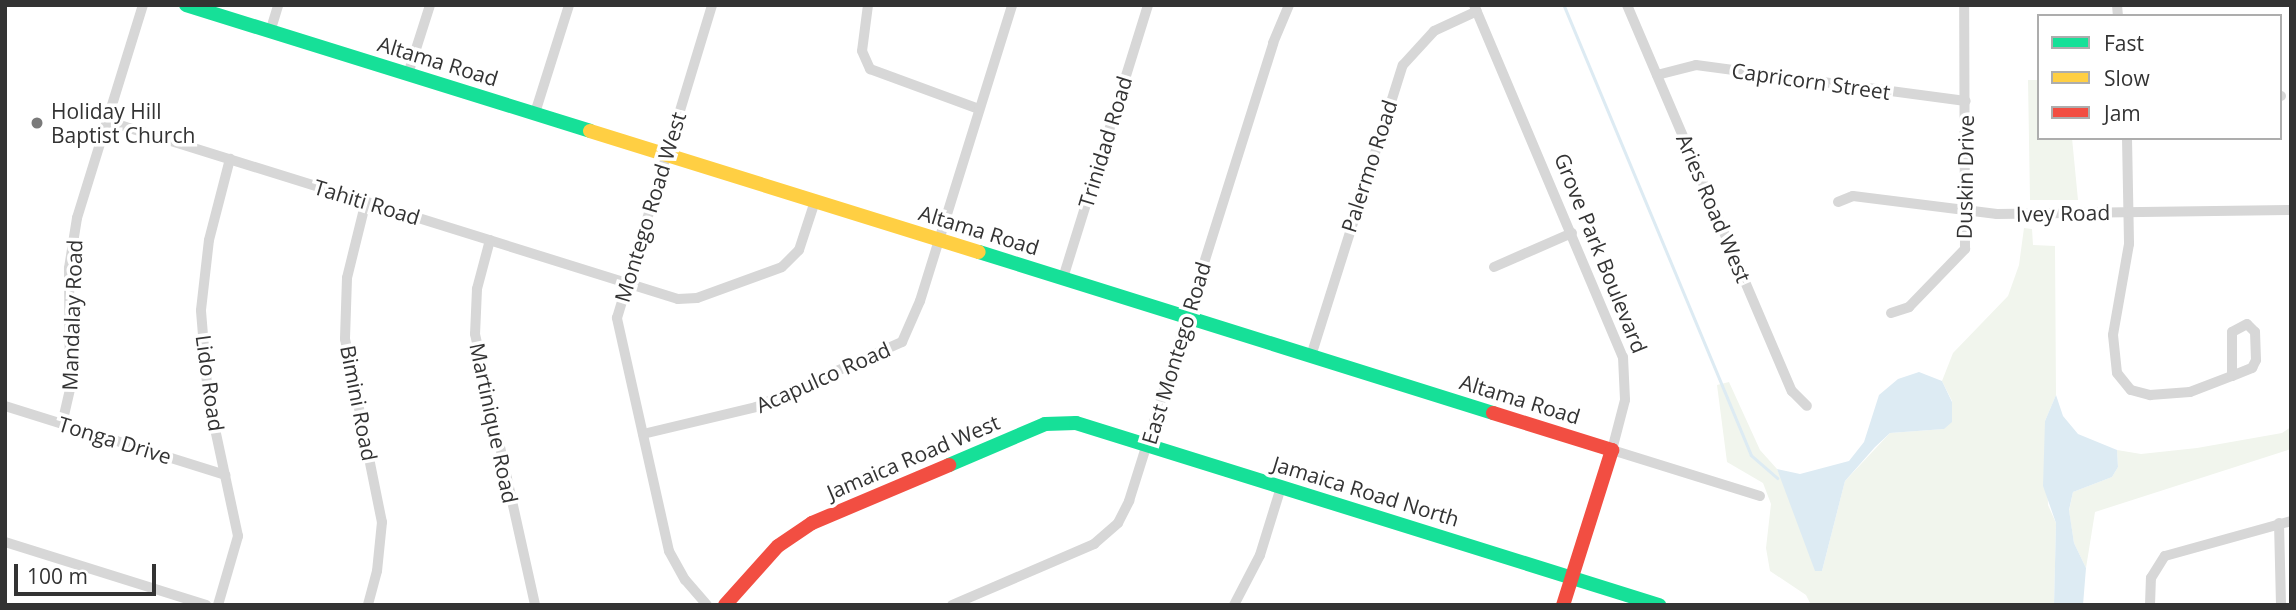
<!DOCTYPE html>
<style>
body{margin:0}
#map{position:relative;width:2296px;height:610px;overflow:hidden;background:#fff;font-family:"Open Sans",sans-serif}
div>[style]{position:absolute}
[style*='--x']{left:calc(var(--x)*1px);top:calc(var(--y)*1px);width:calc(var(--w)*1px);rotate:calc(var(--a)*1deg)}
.green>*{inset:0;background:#f1f5ed}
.water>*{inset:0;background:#ddebf3}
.stream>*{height:2.5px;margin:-1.25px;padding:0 1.25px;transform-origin:1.25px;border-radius:1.25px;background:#ddebf3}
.street>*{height:10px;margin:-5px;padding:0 5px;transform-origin:5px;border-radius:5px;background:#d7d7d7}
.fast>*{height:14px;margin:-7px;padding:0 7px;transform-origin:7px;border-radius:7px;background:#16e098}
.slow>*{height:14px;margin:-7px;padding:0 7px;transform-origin:7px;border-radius:7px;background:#ffcf43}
.jam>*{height:14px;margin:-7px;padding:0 7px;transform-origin:7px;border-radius:7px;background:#f24e42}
.dots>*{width:19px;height:19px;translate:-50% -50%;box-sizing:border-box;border:4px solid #fff;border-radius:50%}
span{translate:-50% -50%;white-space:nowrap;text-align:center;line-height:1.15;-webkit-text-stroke:7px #fff;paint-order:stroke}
.street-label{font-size:21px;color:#333}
.poi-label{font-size:21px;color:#333}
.left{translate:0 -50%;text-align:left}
.frame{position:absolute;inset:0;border:7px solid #333;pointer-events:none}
.legend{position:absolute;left:2037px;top:14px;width:245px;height:126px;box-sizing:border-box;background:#fff;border:2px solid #adadad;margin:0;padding:9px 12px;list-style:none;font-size:21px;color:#333}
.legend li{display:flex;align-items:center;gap:14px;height:35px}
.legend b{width:35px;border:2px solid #adadad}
.scale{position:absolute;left:14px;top:564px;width:142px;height:32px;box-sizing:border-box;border:4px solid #333;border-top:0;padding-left:9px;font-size:21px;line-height:24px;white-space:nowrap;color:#333;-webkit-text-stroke:5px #fff;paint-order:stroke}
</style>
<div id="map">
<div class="green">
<div style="clip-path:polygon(2028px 80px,2039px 80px,2039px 138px,2072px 138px,2078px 200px,2030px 200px)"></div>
<div style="clip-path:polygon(2024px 228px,2032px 229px,2033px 245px,2055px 246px,2056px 395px,2045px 421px,2048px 505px,2056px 523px,2054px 605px,1811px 605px,1806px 595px,1770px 571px,1766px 548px,1771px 504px,1763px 483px,1727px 462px,1717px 385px,1729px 382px,1760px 450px,1777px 469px,1822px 571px,1845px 481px,1890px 433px,1944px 429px,1952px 401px,1942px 381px,1953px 353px,2008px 296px,2019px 265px)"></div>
<div style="clip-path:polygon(2291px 427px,2291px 449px,2095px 512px,2086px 568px,2074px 543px,2069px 511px,2073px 492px,2112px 477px,2118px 467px,2117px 450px,2141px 454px,2197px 448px,2282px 433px)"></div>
</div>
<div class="water">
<div style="clip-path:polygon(1919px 372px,1942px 381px,1952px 402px,1952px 422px,1944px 429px,1890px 433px,1875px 447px,1845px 481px,1822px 571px,1815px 571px,1777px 469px,1800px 474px,1849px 461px,1864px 442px,1879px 395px,1898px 379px)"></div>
<div style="clip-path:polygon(2056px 395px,2063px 416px,2078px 434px,2117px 450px,2118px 467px,2112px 477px,2073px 492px,2069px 510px,2074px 543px,2086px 568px,2083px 605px,2054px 605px,2056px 523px,2043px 486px,2045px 421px)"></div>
</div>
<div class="stream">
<div style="--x:1564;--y:5;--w:487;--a:67.4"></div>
<div style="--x:1751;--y:455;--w:35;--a:41"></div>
</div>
<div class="street">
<div style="--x:868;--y:5;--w:46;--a:97.4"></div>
<div style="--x:862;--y:51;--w:20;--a:66"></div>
<div style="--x:870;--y:69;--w:116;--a:20.2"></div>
<div style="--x:1474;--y:5;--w:382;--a:67.1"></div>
<div style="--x:1623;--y:357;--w:43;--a:87.3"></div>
<div style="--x:1625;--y:400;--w:52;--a:104.6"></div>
<div style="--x:1612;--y:450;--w:155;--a:17.3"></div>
<div style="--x:1627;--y:5;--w:420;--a:66.9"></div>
<div style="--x:1792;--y:391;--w:21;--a:45"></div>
<div style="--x:2117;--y:5;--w:11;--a:85"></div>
<div style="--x:270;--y:32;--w:28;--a:-73"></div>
<div style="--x:408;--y:74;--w:72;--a:-72.3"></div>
<div style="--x:1657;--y:75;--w:40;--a:-14.4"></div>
<div style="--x:1696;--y:65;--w:272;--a:7.6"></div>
<div style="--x:2280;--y:96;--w:1;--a:0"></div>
<div style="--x:535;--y:113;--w:113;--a:-72.5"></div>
<div style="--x:107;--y:121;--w:598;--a:17.31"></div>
<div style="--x:678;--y:299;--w:19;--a:-3"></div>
<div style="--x:697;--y:298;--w:90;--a:-20"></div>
<div style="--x:782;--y:267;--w:24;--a:-45"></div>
<div style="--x:799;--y:250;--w:52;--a:-71.9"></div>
<div style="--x:2127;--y:138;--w:106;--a:88.9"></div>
<div style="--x:2129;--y:244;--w:92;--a:100"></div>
<div style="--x:2113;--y:335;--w:38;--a:84"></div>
<div style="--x:2117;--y:373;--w:22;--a:51"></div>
<div style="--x:2131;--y:390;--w:20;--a:15"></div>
<div style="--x:2150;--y:395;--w:40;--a:-4.3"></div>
<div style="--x:2190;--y:392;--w:45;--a:-20.9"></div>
<div style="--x:2232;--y:376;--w:22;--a:-22"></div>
<div style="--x:2252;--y:368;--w:9;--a:-63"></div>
<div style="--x:2256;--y:360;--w:28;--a:-92"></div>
<div style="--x:2255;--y:332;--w:11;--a:-135"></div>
<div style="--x:2247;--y:324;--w:17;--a:152"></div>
<div style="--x:2232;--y:332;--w:44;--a:90"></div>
<div style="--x:366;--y:201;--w:79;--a:103.9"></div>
<div style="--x:347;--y:278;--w:61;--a:91.9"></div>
<div style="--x:345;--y:339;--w:187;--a:78.6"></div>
<div style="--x:382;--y:522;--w:49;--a:95.8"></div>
<div style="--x:377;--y:571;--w:35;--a:105"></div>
<div style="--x:1838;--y:202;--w:16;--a:-22"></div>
<div style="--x:1853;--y:196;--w:145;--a:7.1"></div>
<div style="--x:1997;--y:214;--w:294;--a:-0.8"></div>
<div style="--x:490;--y:240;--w:51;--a:104.9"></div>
<div style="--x:477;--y:289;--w:45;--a:92.5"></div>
<div style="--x:475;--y:334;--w:278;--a:77.5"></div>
<div style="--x:1494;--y:267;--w:85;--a:-23.6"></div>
<div style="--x:1063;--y:278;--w:286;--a:-72.7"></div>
<div style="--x:1891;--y:313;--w:19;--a:-18"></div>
<div style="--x:1909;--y:307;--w:81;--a:-46"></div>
<div style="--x:1965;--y:249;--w:244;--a:-90.2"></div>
<div style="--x:1311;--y:356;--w:305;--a:-72.5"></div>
<div style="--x:1403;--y:65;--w:46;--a:-47.6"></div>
<div style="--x:1434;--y:31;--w:47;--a:-24.9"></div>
<div style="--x:5;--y:406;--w:231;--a:17.4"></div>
<div style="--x:62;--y:424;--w:36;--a:-77"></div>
<div style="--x:70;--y:389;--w:121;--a:-90.5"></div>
<div style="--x:69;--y:268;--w:51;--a:-80.9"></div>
<div style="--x:77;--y:218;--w:223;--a:-72.8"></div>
<div style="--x:643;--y:434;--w:116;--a:-13.4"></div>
<div style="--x:756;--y:407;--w:160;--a:-24"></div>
<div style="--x:902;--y:342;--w:45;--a:-66.3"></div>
<div style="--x:920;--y:301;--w:310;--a:-72.7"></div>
<div style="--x:2279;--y:523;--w:82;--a:88.6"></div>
<div style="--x:5;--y:542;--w:211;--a:17.4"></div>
<div style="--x:218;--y:605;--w:72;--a:-73.8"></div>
<div style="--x:238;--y:536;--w:143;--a:-102.1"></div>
<div style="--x:208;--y:396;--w:86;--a:-94.7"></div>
<div style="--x:201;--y:310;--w:70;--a:-83.5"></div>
<div style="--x:209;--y:240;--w:84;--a:-75.5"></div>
<div style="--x:707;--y:605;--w:33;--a:-131"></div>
<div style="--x:685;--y:580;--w:33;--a:-119"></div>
<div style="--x:669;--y:551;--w:239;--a:-102.6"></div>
<div style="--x:617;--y:318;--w:327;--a:-73.1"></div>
<div style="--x:952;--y:605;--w:155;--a:-23.2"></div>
<div style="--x:1094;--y:544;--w:32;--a:-41"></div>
<div style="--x:1118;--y:523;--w:25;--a:-63"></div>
<div style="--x:1129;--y:501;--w:480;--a:-72.5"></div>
<div style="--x:1273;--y:43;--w:41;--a:-67.2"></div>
<div style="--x:1234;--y:605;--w:56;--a:-62.5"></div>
<div style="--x:1260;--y:555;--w:71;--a:-72.8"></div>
<div style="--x:2150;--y:605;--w:27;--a:-88"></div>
<div style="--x:2151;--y:578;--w:26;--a:-58"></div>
<div style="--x:2165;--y:556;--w:131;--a:-15.5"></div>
</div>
<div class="fast">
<div style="--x:186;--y:5;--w:423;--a:17.3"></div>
<div style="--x:979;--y:252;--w:539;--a:17.39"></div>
<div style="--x:949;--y:465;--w:104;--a:-23.1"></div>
<div style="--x:1045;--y:424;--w:31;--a:-2"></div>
<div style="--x:1076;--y:423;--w:611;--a:17.34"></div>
</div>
<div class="slow">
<div style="--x:590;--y:131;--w:407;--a:17.3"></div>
</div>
<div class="jam">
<div style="--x:1493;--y:413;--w:125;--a:17.3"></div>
<div style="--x:1612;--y:450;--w:163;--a:107.5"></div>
<div style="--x:725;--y:605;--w:79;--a:-48.1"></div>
<div style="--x:778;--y:546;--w:41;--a:-34.1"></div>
<div style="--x:812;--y:523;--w:149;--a:-22.9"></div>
</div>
<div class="dots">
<div style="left:37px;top:123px;background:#7a7a7a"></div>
</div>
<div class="street-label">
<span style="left:438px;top:61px;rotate:17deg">Altama Road</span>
<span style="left:1811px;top:81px;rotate:8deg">Capricorn Street</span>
<span style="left:1105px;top:142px;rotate:-73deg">Trinidad Road</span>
<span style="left:1369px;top:166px;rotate:-72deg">Palermo Road</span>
<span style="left:1965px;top:177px;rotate:-89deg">Duskin Drive</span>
<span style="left:367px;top:202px;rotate:17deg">Tahiti Road</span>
<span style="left:650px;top:207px;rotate:-73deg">Montego Road West</span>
<span style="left:1714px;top:208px;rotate:67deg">Aries Road West</span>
<span style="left:2063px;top:213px;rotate:-1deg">Ivey Road</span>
<span style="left:979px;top:230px;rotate:17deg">Altama Road</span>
<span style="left:1601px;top:253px;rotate:68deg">Grove Park Boulevard</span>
<span style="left:72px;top:315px;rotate:-88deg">Mandalay Road</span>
<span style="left:1176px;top:353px;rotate:-73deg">East Montego Road</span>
<span style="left:823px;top:377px;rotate:-24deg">Acapulco Road</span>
<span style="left:210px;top:383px;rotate:82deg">Lido Road</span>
<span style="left:1520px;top:399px;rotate:17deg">Altama Road</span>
<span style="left:359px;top:403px;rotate:79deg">Bimini Road</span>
<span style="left:494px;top:423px;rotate:78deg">Martinique Road</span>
<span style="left:115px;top:440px;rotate:17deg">Tonga Drive</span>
<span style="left:913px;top:457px;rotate:-23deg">Jamaica Road West</span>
<span style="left:1366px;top:491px;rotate:17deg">Jamaica Road North</span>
</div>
<div class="poi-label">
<span class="left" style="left:51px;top:123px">Holiday Hill<br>Baptist Church</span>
</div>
<div class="frame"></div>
<ul class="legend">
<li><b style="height:9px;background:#16e098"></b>Fast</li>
<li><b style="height:9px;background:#ffcf43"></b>Slow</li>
<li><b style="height:9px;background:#f24e42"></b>Jam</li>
</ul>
<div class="scale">100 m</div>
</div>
